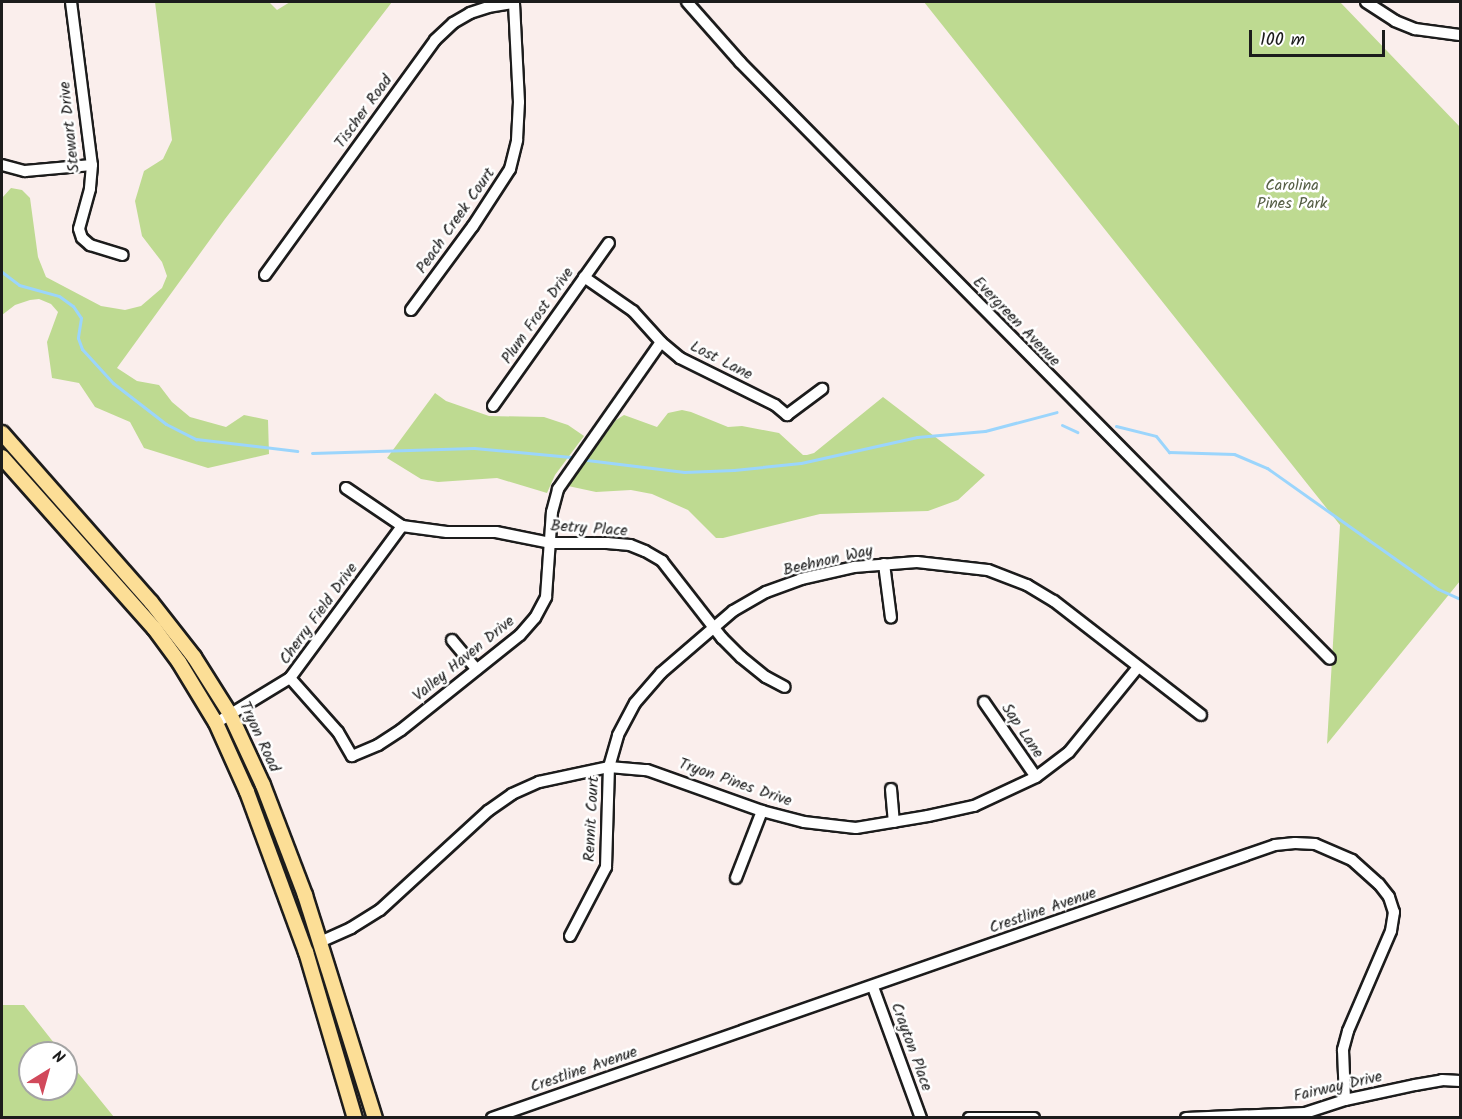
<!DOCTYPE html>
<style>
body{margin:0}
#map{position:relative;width:1462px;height:1119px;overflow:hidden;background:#faeeec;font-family:Kalam,sans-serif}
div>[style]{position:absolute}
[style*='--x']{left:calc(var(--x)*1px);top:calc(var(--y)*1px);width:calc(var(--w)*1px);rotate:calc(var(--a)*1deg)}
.green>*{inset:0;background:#beda91}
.stream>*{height:3px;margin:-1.5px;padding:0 1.5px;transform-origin:1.5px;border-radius:1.5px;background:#9bd5fc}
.roads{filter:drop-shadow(2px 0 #1c1c1c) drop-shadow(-2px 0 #1c1c1c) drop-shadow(0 2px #1c1c1c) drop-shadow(0 -2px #1c1c1c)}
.minor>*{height:10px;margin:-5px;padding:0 5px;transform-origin:5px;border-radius:5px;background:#fff}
.major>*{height:14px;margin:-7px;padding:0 7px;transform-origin:7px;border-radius:7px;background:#fcde96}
span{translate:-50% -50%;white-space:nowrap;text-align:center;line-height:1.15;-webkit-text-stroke:5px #fff;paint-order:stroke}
.street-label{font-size:16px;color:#1c1c1c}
.park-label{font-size:16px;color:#555e45}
.frame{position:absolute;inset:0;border:3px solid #1c1c1c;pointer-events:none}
.north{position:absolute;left:18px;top:1041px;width:60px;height:60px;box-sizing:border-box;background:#fff;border:2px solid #a4a4a4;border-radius:50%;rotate:37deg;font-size:16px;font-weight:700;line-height:24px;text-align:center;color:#1c1c1c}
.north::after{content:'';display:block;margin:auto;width:21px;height:27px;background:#d1495b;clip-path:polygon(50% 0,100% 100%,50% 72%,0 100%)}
.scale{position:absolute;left:1249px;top:30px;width:136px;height:27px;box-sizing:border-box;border:3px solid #1c1c1c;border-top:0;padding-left:8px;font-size:18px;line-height:21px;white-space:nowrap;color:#1c1c1c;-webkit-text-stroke:4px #fff;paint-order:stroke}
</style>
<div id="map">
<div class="green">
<div style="clip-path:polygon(155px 2px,269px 2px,277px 10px,290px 2px,392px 2px,225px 219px,117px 368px,137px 381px,159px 385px,172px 402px,190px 417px,226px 427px,244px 415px,268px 420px,269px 454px,208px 468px,144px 448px,130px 422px,95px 407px,79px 383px,52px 378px,47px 342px,58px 312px,51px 304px,39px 299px,30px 300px,15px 305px,2px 315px,2px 198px,11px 188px,22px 190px,30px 198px,38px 257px,46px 277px,101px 306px,125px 310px,141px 306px,162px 288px,167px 276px,162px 262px,142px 236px,135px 201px,144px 171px,163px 159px,172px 140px)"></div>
<div style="clip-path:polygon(924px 2px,1340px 2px,1460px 127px,1460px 581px,1327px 744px,1340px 525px)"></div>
<div style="clip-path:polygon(435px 393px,446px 401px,489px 416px,544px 417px,568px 425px,584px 436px,555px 475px,547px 493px,497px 478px,438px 482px,421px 479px,387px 458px)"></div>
<div style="clip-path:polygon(883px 397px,985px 475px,958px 500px,928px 511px,820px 514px,723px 538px,716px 538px,688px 510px,652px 494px,631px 490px,596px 492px,568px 486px,616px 420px,624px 415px,657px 427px,668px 413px,682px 410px,691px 412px,728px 427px,742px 426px,779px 433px,803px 455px,807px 455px,814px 453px)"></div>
<div style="clip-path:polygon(2px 1005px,24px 1005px,62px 1053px,30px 1053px,30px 1089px,66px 1089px,66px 1058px,114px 1117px,2px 1117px)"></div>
</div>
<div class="stream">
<div style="--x:2;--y:272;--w:21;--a:37"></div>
<div style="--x:19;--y:285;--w:41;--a:15.4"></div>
<div style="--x:59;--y:296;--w:17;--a:36"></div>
<div style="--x:73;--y:306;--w:14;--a:56"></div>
<div style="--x:81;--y:318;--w:20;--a:99"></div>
<div style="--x:78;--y:338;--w:12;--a:70"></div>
<div style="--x:82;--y:349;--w:46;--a:47.6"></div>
<div style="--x:113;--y:383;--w:67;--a:37.7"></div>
<div style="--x:166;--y:424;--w:34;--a:27"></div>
<div style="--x:196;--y:439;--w:102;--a:6.8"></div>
<div style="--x:1062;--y:425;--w:17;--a:25"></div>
<div style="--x:1116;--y:426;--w:41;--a:14"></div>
<div style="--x:1156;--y:436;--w:21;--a:51"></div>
<div style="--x:1169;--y:452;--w:65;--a:1.8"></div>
<div style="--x:1234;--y:454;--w:36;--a:23"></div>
<div style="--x:1267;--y:468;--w:209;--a:35.3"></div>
<div style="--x:1438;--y:589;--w:24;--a:24"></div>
<div style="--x:312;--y:453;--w:162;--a:-1.8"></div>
<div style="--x:474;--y:448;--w:97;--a:5.3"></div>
<div style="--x:587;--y:460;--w:98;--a:7.1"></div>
<div style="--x:684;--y:472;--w:50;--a:-2.3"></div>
<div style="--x:734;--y:470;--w:67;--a:-6"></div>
<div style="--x:801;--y:463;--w:119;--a:-12.6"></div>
<div style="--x:917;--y:437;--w:68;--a:-5"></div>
<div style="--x:985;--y:431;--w:74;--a:-14.8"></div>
</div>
<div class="roads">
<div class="minor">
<div style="--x:71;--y:2;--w:164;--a:82.7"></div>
<div style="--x:92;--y:165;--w:24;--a:95"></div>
<div style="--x:90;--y:189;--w:41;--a:105.4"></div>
<div style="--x:79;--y:229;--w:9;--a:72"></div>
<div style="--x:82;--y:238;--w:11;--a:41"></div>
<div style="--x:90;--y:245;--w:34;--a:17"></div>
<div style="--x:687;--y:2;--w:80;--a:48.5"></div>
<div style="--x:740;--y:62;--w:839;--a:45.34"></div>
<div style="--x:1366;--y:2;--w:35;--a:33"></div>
<div style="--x:1395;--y:21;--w:22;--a:22"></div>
<div style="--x:1415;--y:29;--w:45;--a:7.6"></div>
<div style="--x:2;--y:165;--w:24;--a:15"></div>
<div style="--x:25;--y:171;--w:67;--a:-5.1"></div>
<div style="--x:265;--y:275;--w:290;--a:-54.1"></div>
<div style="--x:435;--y:40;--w:25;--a:-43"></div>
<div style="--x:453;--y:23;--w:20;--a:-30"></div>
<div style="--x:470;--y:13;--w:19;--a:-18"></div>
<div style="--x:488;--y:7;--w:26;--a:-9"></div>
<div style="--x:584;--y:277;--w:60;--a:34.8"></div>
<div style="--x:633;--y:311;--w:42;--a:47.9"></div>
<div style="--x:661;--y:342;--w:25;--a:40"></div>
<div style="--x:680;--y:358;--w:106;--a:26.3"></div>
<div style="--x:775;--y:405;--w:16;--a:40"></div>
<div style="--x:787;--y:415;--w:44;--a:-36.6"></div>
<div style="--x:411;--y:310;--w:104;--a:-53.6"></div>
<div style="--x:473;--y:226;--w:68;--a:-57"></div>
<div style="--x:510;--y:169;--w:30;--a:-76"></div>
<div style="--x:517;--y:140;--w:38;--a:-87"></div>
<div style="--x:519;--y:102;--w:100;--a:-92.9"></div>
<div style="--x:493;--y:406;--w:200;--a:-54.6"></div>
<div style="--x:346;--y:488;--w:68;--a:34.2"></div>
<div style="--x:402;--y:526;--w:45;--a:7.6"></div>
<div style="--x:447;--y:532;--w:49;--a:0"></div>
<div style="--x:496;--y:532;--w:55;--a:11.5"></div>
<div style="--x:550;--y:543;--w:57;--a:0"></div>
<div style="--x:607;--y:543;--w:23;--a:5"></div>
<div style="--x:630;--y:545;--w:16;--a:22"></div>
<div style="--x:645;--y:551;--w:20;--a:30"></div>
<div style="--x:662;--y:561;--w:98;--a:52.1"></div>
<div style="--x:722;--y:638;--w:27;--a:45"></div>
<div style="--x:741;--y:657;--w:32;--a:39"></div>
<div style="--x:766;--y:677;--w:21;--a:28"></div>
<div style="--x:884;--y:564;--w:54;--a:82.6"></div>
<div style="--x:452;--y:640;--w:38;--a:50"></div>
<div style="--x:290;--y:678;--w:72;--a:48.4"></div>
<div style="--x:338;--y:732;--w:28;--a:60"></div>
<div style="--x:352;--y:756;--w:28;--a:-23"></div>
<div style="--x:378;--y:745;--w:27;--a:-33"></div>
<div style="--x:401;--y:730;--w:152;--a:-38.6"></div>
<div style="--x:520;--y:635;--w:23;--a:-49"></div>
<div style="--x:535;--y:618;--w:24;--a:-62"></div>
<div style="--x:546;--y:597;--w:85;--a:-86"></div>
<div style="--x:552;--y:512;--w:24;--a:-75"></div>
<div style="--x:558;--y:489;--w:179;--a:-55"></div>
<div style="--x:984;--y:702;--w:91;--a:55.3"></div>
<div style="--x:216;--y:723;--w:87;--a:-31.3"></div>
<div style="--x:290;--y:678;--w:189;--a:-53.6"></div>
<div style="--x:891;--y:789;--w:33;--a:85"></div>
<div style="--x:736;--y:878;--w:72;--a:-68.8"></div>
<div style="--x:570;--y:936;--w:78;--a:-62.4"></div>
<div style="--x:606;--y:867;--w:100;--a:-88.3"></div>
<div style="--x:609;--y:767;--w:33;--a:-74"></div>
<div style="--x:618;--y:735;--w:36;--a:-62"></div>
<div style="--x:635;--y:703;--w:40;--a:-49"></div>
<div style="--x:661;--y:673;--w:95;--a:-40.7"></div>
<div style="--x:733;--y:611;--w:38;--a:-30"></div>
<div style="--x:766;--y:592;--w:37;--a:-20"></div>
<div style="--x:801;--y:579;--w:54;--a:-12.8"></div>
<div style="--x:854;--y:567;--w:63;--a:-4.5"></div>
<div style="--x:917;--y:562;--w:71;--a:6.4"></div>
<div style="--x:988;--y:570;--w:42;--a:21"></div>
<div style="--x:1027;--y:585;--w:31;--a:31"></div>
<div style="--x:1054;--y:601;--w:186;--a:37.8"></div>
<div style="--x:320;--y:942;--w:34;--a:-24"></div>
<div style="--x:351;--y:928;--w:34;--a:-32"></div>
<div style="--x:380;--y:910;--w:147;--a:-42.5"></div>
<div style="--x:488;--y:811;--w:29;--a:-35"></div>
<div style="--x:512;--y:794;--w:30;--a:-24"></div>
<div style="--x:539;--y:782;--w:72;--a:-12.1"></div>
<div style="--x:609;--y:767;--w:38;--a:5"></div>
<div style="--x:647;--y:770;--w:122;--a:19.6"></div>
<div style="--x:762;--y:811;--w:43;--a:14.7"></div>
<div style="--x:804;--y:822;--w:52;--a:6.6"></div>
<div style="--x:856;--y:828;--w:73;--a:-9.5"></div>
<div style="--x:928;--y:816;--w:47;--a:-12.3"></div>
<div style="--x:974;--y:806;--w:68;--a:-25.1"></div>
<div style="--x:1036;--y:777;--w:41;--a:-37.1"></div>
<div style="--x:1069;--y:752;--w:109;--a:-50.9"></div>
<div style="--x:873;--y:987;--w:140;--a:69.9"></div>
<div style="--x:492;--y:1118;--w:829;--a:-19.22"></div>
<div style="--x:1275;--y:845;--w:20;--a:-6"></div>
<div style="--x:1295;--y:843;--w:20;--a:3"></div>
<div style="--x:1315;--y:844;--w:40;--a:23.4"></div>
<div style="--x:1352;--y:860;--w:36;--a:42"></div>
<div style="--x:1379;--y:884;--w:16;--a:52"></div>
<div style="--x:1389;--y:897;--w:16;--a:72"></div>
<div style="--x:1394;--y:912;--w:19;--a:99"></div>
<div style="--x:1391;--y:931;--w:109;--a:113.3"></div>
<div style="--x:1348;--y:1031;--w:20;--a:105"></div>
<div style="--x:1343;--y:1050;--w:50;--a:87.7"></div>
<div style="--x:969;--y:1118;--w:65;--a:0"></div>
<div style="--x:1186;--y:1118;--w:119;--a:-2.4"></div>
<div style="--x:1305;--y:1113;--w:42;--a:-18"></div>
<div style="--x:1345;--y:1100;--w:72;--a:-12.1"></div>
<div style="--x:1415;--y:1085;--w:27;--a:-10"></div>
<div style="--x:1442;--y:1080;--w:18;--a:3"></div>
</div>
<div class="major">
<div style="--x:2;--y:433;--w:225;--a:48.6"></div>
<div style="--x:151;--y:602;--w:70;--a:52"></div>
<div style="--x:194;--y:657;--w:67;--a:57.7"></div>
<div style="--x:230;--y:714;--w:78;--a:65.1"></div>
<div style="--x:263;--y:785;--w:118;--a:69.1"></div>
<div style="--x:305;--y:895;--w:234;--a:72.6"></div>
<div style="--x:2;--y:457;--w:229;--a:48.4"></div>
<div style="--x:154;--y:628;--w:42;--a:53.7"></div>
<div style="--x:179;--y:662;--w:71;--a:58.8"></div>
<div style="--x:216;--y:723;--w:76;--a:65.8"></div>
<div style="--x:247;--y:792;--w:171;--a:69.8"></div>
<div style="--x:306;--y:952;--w:173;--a:73.6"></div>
</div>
</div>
<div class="street-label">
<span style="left:364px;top:112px;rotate:-54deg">Tischer Road</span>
<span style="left:70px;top:127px;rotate:-96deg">Stewart Drive</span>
<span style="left:456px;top:221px;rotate:-55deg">Peach Creek Court</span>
<span style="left:538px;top:316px;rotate:-55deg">Plum Frost Drive</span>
<span style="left:1016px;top:322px;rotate:46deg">Evergreen Avenue</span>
<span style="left:721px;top:361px;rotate:27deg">Lost Lane</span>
<span style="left:589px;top:529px;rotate:4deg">Betry Place</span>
<span style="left:828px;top:561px;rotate:-13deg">Beehnon Way</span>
<span style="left:319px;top:614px;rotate:-54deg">Cherry Field Drive</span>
<span style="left:464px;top:659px;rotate:-39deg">Valley Haven Drive</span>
<span style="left:1022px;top:731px;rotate:56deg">Sap Lane</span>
<span style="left:259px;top:737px;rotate:65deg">Tryon Road</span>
<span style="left:735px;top:783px;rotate:19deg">Tryon Pines Drive</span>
<span style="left:592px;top:819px;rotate:-87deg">Rennit Court</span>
<span style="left:1043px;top:911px;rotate:-19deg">Crestline Avenue</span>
<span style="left:911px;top:1047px;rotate:70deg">Crayton Place</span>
<span style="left:584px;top:1070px;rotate:-19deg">Crestline Avenue</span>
<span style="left:1338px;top:1087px;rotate:-13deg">Fairway Drive</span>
</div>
<div class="park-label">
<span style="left:1292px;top:195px">Carolina<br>Pines Park</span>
</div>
<div class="frame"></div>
<div class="north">N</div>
<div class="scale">100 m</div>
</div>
